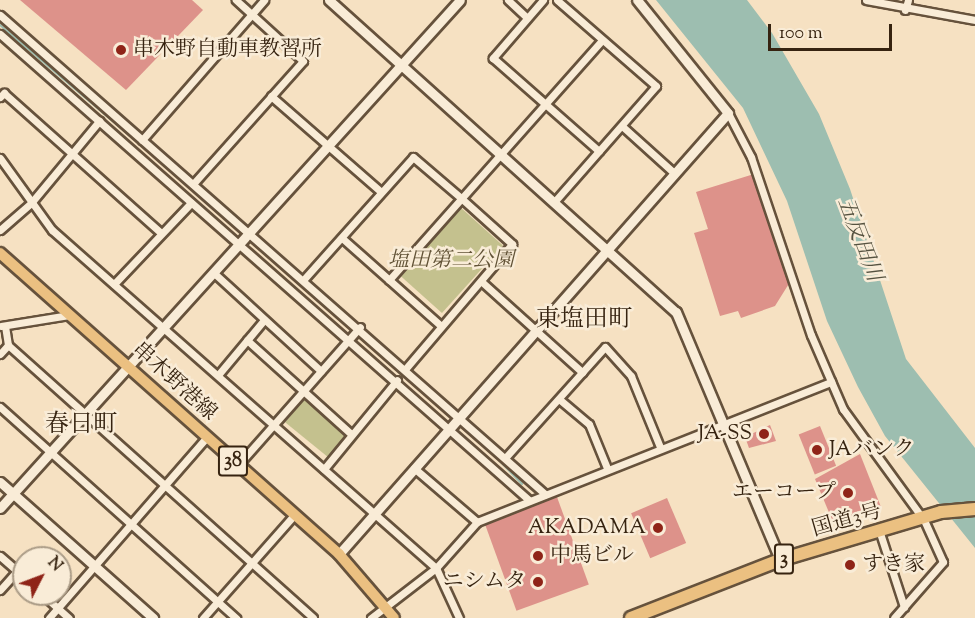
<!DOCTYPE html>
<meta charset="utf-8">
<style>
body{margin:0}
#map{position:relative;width:975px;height:618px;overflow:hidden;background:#f6e1c2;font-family:"Sorts Mill Goudy","Noto Serif JP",serif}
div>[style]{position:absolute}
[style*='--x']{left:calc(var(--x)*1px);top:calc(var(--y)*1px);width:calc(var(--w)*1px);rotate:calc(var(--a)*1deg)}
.green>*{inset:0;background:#c4c18e;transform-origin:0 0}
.water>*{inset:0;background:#9dbeb0}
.stream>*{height:2px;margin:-1px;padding:0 1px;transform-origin:1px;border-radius:1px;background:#9dbeb0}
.building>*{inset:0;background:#dd928a;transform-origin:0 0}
.roads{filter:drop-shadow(2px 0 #66523c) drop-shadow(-2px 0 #66523c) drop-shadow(0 2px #66523c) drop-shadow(0 -2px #66523c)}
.street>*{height:7px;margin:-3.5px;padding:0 3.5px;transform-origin:3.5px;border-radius:3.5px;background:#f9ecd7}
.secondary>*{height:9px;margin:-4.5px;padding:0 4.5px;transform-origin:4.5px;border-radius:4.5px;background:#f9ecd7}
.primary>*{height:10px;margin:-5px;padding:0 5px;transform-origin:5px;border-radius:5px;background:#ebc081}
.highway>*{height:12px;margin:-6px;padding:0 6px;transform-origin:6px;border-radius:6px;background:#ebc081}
.dots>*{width:16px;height:16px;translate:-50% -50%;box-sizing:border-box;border:3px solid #f9ecd7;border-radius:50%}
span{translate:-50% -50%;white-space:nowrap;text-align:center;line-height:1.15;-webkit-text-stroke:5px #f9ecd7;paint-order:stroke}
.shield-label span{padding:2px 4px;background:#f9ecd7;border:2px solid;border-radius:4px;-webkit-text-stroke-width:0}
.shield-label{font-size:20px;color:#362310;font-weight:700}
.poi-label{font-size:21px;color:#362310}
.left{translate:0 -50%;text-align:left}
.right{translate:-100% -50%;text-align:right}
.park-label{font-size:21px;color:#615236;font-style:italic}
.street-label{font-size:21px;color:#362310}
.water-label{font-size:22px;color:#555240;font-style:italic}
.quarter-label{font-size:24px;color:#362310}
.north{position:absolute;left:12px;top:546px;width:60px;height:60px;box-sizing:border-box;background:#f9ecd7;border:2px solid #ab9c87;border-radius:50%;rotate:48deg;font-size:16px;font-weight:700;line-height:24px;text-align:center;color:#362310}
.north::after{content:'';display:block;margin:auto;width:21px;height:27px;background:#8f2418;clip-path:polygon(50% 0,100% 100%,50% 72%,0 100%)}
.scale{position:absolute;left:768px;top:24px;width:124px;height:27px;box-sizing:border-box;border:3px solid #362310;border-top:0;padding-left:8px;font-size:18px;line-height:21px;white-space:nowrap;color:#362310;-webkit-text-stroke:4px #f9ecd7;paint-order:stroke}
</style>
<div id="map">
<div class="green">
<div style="left:459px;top:206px;width:59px;height:91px;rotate:42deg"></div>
<div style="left:304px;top:399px;width:55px;height:30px;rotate:39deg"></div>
</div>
<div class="water">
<div style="clip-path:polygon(656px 0,747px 0,772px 33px,819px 114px,850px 189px,906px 359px,975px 448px,975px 548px,885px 436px,858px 387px,827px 321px,787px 201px,743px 108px)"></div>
</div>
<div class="stream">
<div style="--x:0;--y:25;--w:288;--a:40.5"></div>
<div style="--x:478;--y:439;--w:63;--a:45.6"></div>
</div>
<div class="building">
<div style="clip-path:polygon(20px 0,192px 0,203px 10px,126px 90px)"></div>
<div style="clip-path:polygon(754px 174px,790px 282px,775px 306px,741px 318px,738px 311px,720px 316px,694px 233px,708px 229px,696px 192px)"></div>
<div style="clip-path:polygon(770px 425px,776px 441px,749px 448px,745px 437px)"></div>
<div style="left:820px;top:426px;width:43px;height:23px;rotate:68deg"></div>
<div style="clip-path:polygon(860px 454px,881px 507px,833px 522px,815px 479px)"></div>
<div style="left:557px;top:497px;width:93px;height:77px;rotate:70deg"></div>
<div style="left:667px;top:498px;width:49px;height:39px;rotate:67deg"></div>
</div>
<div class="roads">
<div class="street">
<div style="--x:508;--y:0;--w:26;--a:43"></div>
<div style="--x:543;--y:0;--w:77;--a:130.8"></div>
<div style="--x:493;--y:58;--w:141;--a:41.3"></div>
<div style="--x:866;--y:0;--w:111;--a:10.4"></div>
<div style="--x:905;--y:10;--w:10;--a:-73"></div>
<div style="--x:0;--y:15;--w:726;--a:41.31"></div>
<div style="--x:0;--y:34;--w:705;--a:41.38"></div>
<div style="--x:271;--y:96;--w:146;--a:41.1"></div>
<div style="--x:0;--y:97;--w:6;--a:-45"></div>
<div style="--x:4;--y:93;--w:209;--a:41.7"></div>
<div style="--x:728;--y:113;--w:50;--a:62.4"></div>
<div style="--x:751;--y:157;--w:188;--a:71.4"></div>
<div style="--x:811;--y:335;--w:81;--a:66.6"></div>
<div style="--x:843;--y:409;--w:137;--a:53.9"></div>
<div style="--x:924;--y:520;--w:46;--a:65.7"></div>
<div style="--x:943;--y:562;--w:74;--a:131.2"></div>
<div style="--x:622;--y:126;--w:70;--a:42.1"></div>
<div style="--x:142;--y:140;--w:186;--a:-48.9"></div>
<div style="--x:0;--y:158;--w:89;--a:54.2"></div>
<div style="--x:52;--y:230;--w:512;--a:41.35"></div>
<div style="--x:436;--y:568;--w:55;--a:65.3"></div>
<div style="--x:193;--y:184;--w:165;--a:-48.2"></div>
<div style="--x:303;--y:61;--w:91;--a:-137.7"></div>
<div style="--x:555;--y:201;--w:153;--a:-48.7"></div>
<div style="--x:656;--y:86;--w:131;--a:-139"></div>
<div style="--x:0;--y:230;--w:41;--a:-41.1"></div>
<div style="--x:31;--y:203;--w:107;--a:-50.3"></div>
<div style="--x:342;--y:238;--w:132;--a:41.6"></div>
<div style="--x:214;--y:273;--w:145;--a:42.5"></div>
<div style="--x:305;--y:278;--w:162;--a:-48.2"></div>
<div style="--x:413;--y:157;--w:63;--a:40.5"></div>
<div style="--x:461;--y:198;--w:69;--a:42"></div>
<div style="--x:512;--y:244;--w:163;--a:130.5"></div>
<div style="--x:389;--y:280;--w:321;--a:-48.4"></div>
<div style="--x:482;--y:282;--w:135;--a:42"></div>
<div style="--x:114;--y:284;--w:112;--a:-46.5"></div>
<div style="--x:1;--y:326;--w:69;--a:-9.2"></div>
<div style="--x:5;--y:326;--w:19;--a:81"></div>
<div style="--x:8;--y:345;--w:409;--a:41.8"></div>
<div style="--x:247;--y:340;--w:139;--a:42.1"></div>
<div style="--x:0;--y:354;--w:12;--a:-48"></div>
<div style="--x:218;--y:375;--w:72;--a:-50.1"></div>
<div style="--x:559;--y:399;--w:39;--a:40"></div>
<div style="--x:589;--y:424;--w:48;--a:67.8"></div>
<div style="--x:0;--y:407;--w:317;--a:41.8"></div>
<div style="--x:505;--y:458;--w:149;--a:-48"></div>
<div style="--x:605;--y:347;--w:39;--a:48"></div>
<div style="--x:631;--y:376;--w:77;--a:67.8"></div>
<div style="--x:238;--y:465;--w:184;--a:-48.5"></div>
<div style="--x:414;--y:468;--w:83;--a:40.6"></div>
<div style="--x:324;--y:469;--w:115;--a:-50.6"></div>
<div style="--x:880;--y:533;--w:78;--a:72"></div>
<div style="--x:0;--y:556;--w:32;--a:41"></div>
<div style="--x:0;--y:590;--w:25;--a:-48"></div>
<div style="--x:42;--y:594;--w:36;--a:42"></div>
<div style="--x:49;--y:618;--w:240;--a:-48.9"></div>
<div style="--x:203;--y:618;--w:137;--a:-48.5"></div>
<div style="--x:371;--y:618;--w:82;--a:-37.6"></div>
<div style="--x:436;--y:568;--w:62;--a:-48.3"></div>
<div style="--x:477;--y:522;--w:381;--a:-21.6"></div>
</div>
<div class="secondary">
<div style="--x:329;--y:0;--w:467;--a:42"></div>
<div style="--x:676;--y:312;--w:269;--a:67.2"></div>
<div style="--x:0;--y:482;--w:205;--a:41.6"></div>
<div style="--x:0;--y:508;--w:685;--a:-47.84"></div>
<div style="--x:339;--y:554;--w:588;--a:-48.58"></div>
<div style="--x:728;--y:113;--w:145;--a:-128.8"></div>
</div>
<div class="primary">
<div style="--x:0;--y:253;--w:453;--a:41.6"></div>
<div style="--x:339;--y:554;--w:84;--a:49.3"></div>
</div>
<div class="highway">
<div style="--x:631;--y:618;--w:160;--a:-21.3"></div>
<div style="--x:780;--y:560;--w:168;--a:-16.6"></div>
<div style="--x:941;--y:512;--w:34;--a:-5"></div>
</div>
</div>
<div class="dots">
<div style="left:121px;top:50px;background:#8f2418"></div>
<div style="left:764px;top:434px;background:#8f2418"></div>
<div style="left:817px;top:450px;background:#8f2418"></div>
<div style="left:848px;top:493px;background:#8f2418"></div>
<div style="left:658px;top:528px;background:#8f2418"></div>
<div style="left:538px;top:556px;background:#8f2418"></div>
<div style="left:850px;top:565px;background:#8f2418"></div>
<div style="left:538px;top:582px;background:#8f2418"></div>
</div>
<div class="shield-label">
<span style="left:233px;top:461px">38</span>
<span style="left:784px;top:559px">3</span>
</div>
<div class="poi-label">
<span class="left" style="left:133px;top:50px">串木野自動車教習所</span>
<span class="right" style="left:752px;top:434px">JA-SS</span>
<span class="left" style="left:829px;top:450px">JAバンク</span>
<span class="right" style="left:836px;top:493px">エーコープ</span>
<span class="right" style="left:646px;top:528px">AKADAMA</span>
<span class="left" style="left:550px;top:556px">中馬ビル</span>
<span class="left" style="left:862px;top:565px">すき家</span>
<span class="right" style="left:526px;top:582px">ニシムタ</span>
</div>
<div class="park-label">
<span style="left:451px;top:261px">塩田第二公園</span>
</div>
<div class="street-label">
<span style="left:174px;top:382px;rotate:42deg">串木野港線</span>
<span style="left:847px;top:521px;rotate:-16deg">国道3号</span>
</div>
<div class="water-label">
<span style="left:858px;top:240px;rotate:69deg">五反田川</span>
</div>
<div class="quarter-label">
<span style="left:584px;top:321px">東塩田町</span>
<span style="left:81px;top:426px">春日町</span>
</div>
<div class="north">N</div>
<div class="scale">100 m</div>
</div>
